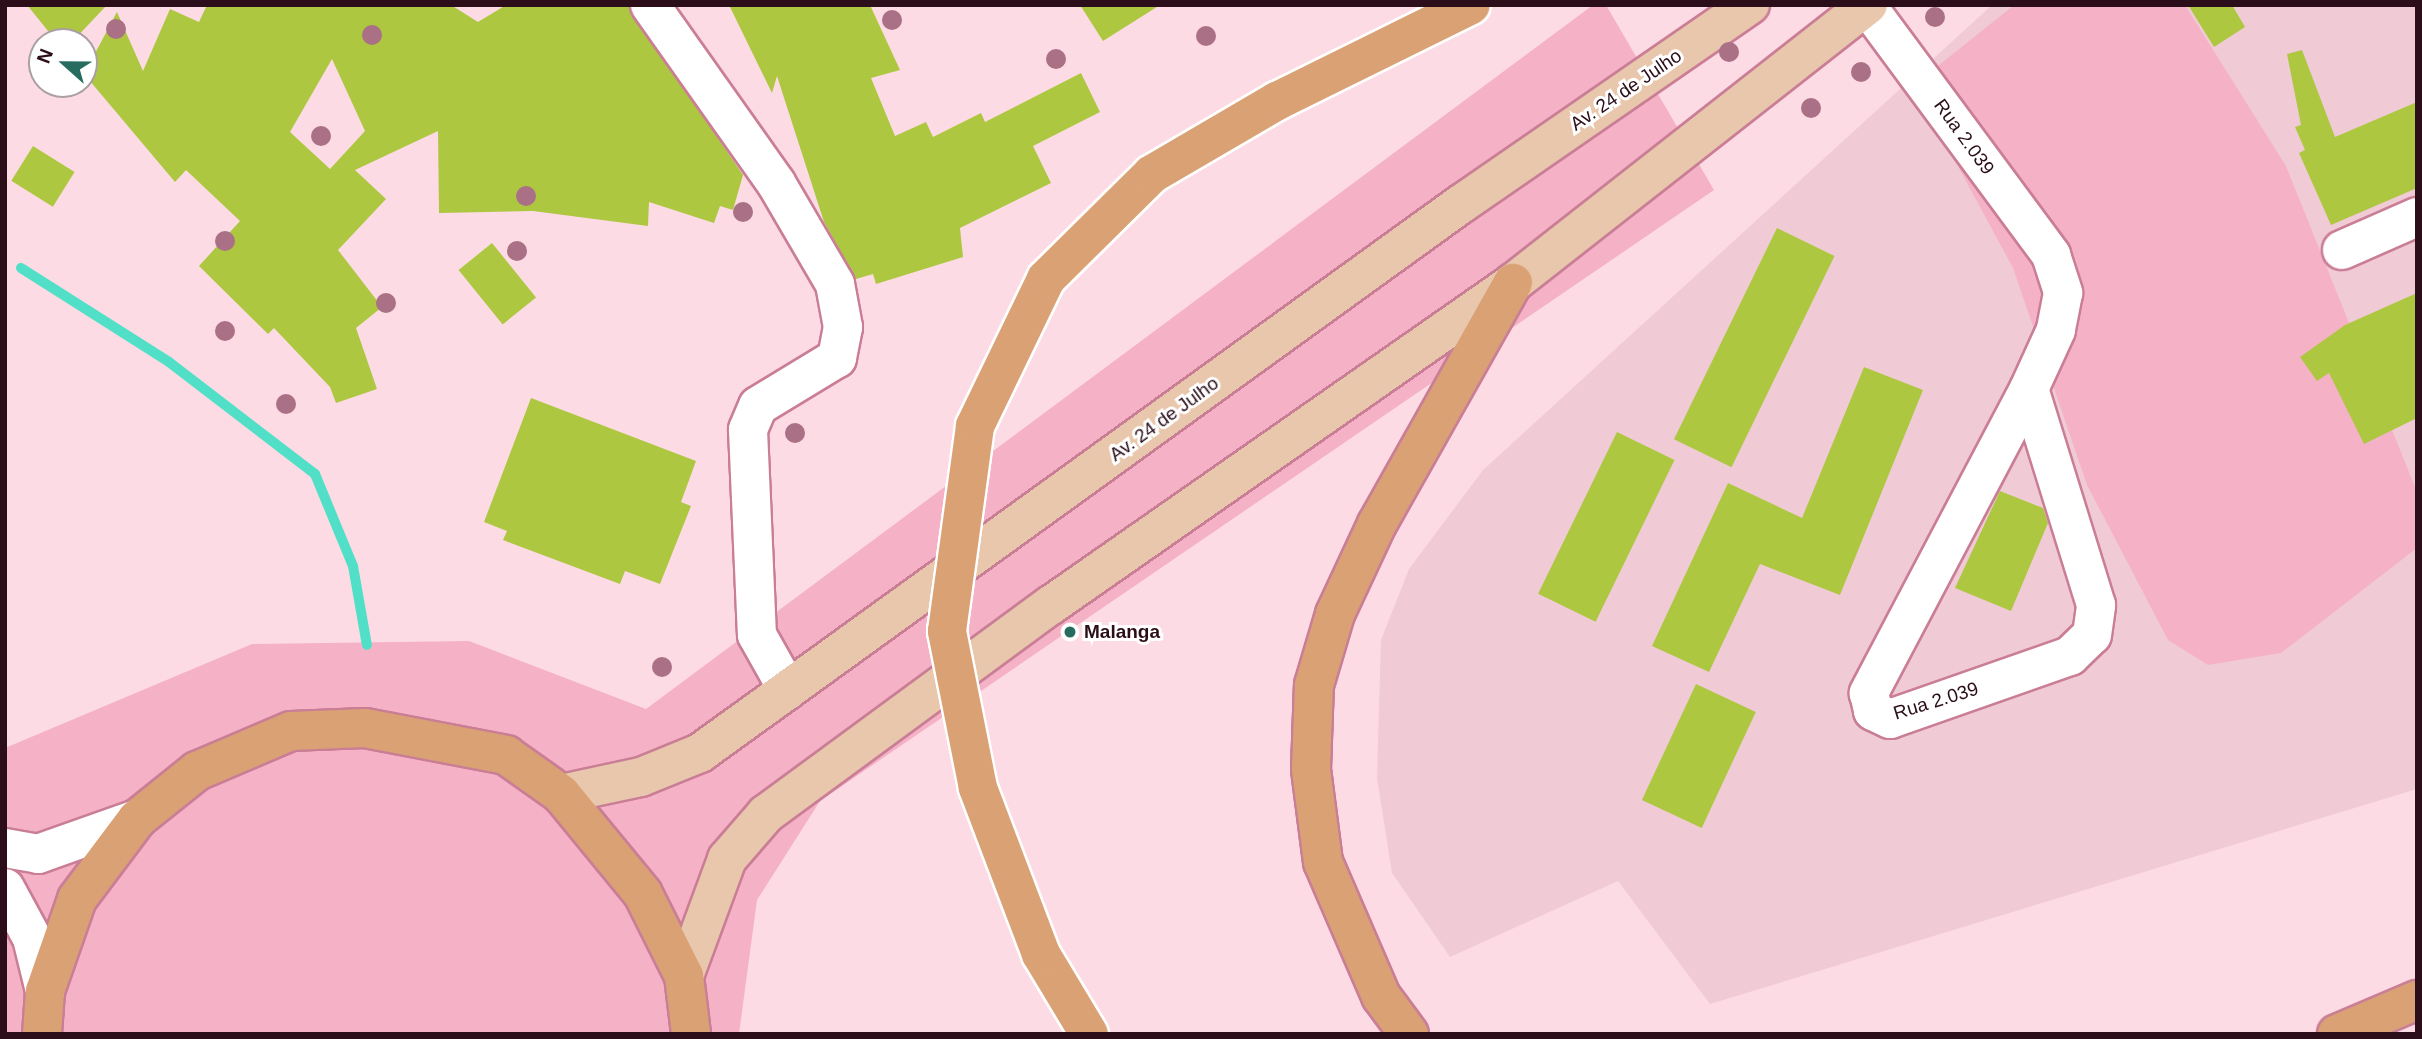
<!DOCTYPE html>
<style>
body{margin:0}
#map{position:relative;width:2422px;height:1039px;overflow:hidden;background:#fddbe4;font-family:Helvetica,sans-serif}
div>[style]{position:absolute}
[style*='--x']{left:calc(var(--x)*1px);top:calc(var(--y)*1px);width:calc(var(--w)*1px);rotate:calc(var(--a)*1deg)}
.built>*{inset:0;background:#f0cbd5}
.green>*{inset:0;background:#f5b2c6}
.stream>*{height:10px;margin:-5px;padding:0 5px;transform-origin:5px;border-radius:5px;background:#51e0c7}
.building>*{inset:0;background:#aec740;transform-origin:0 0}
.roads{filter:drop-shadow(2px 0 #ca7e96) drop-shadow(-2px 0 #ca7e96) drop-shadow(0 2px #ca7e96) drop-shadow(0 -2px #ca7e96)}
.minor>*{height:38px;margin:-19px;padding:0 19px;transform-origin:19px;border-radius:19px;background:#fff}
.major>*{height:38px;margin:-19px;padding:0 19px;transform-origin:19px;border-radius:19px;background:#e9c7ac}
.highway>*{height:38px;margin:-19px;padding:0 19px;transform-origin:19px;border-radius:19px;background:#daa175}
.bridges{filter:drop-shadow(2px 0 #fff) drop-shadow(-2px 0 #fff) drop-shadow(0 2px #fff) drop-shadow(0 -2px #fff)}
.highway-bridge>*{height:38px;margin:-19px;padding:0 19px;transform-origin:19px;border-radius:19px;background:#daa175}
.trees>*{width:20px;height:20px;margin:-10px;border-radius:50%;background:#a97086}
.dots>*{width:19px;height:19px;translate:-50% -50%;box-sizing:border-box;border:4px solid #fff;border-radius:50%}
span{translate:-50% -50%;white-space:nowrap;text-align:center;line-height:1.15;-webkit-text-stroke:6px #fff;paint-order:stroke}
.street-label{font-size:19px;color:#2b0e19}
.poi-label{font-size:19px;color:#2b0e19;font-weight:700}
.left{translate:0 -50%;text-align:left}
.frame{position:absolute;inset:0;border:7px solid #2b0e19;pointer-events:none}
.north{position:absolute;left:28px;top:28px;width:70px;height:70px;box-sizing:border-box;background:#fff;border:2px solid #aa9fa3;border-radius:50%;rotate:291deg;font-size:19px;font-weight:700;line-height:28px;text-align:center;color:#2b0e19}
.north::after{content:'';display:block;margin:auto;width:24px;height:32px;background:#266c5f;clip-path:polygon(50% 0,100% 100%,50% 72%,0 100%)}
</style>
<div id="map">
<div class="built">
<div style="clip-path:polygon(1992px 5px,2417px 5px,2417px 789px,1710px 1004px,1618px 881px,1450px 957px,1392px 873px,1377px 778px,1381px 640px,1409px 569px,1483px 470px)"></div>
</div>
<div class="green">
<div style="clip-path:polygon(1593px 5px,1606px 5px,1714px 190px,820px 801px,757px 900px,739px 1034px,5px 1034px,5px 748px,252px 644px,469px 641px,646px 709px)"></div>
<div style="clip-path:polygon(2014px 5px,2185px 5px,2286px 166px,2417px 492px,2417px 548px,2281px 653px,2208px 665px,2168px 640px,2087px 485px,2013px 268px,1914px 85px)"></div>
</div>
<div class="stream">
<div style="--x:21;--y:268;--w:175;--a:32.4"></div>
<div style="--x:169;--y:362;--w:184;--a:37.5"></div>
<div style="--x:315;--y:474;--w:100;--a:67.6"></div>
<div style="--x:353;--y:566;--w:80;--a:80"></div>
</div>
<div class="building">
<div style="clip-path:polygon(27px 5px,107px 5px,72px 42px,57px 42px)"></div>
<div style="clip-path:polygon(evenodd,207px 5px,451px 5px,478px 22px,506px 5px,628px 5px,743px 175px,733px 210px,720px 206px,714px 223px,649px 202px,648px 226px,533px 211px,439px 213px,438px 131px,355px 170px,386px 199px,338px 250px,382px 307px,356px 328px,377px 389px,336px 403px,330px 387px,274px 328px,268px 334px,199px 266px,240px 221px,186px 170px,175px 182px,84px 74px,117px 12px,143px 71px,170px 9px,199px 22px,207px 5px,332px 59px,365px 131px,330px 169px,290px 132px,332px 59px)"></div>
<div style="clip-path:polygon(729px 5px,870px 5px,900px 70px,871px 78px,895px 136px,926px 122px,933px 137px,981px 113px,985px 122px,1081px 73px,1100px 112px,1033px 146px,1051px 183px,960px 228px,963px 257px,876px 284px,873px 274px,856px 279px,824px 222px,777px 76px,772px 93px)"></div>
<div style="clip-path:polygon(1080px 5px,1160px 5px,1103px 41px)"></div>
<div style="clip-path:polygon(2188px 5px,2232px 5px,2245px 27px,2214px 47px)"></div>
<div style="clip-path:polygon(2302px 50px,2335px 137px,2417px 102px,2417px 188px,2331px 225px,2299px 153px,2305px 150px,2295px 127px,2301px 125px,2287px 54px)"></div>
<div style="left:33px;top:146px;width:49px;height:41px;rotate:32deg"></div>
<div style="left:1777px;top:228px;width:64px;height:235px;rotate:26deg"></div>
<div style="left:492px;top:243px;width:70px;height:43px;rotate:51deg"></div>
<div style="clip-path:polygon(2417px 293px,2417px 418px,2364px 444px,2329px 373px,2317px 381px,2300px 357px,2345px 325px)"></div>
<div style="clip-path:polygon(1864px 367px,1923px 390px,1840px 595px,1760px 564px,1709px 672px,1652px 646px,1728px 483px,1802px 518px)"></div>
<div style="clip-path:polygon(531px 398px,696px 461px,681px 502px,691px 506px,660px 584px,625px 571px,620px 584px,503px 540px,507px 531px,484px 522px)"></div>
<div style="left:1617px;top:432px;width:64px;height:180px;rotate:26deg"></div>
<div style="clip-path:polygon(2000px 491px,2043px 508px,2048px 523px,2011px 611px,1955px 588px)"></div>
<div style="left:1696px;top:684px;width:66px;height:128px;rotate:25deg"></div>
</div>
<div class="roads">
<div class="minor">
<div style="--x:650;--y:5;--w:218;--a:54.7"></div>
<div style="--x:776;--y:183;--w:117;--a:59.7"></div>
<div style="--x:835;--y:284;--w:44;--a:79.5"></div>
<div style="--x:843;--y:327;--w:32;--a:101"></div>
<div style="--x:837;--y:358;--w:92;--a:148.7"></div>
<div style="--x:758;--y:406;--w:26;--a:113"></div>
<div style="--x:748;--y:430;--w:205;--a:87.5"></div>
<div style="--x:757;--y:635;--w:63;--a:60.6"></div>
<div style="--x:1867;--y:6;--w:310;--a:53.5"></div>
<div style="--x:2051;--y:255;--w:40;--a:72"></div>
<div style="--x:2063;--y:293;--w:38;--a:101"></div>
<div style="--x:2056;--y:330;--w:65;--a:114.6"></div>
<div style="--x:2029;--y:389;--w:344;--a:117.8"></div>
<div style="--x:1869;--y:693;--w:18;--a:77"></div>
<div style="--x:1873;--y:711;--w:19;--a:25"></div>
<div style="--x:1890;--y:719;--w:191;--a:-19.3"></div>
<div style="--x:2070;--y:656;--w:30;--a:-44"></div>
<div style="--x:2092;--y:635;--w:30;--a:-82"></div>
<div style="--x:2096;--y:605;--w:226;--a:-107.2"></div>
<div style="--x:2342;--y:250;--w:82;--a:-23.7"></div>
<div style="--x:5;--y:848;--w:34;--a:10"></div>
<div style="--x:38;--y:854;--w:105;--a:-19.5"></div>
<div style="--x:5;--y:888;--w:57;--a:61.6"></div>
<div style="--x:32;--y:938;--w:55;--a:76.2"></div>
</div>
<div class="major">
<div style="--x:561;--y:794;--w:82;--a:-12"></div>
<div style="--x:641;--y:777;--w:64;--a:-22.1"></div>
<div style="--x:700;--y:753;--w:938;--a:-35.81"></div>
<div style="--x:1461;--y:204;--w:351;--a:-34.6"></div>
<div style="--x:684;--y:976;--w:125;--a:-69.8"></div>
<div style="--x:727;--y:859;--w:60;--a:-49.1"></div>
<div style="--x:766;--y:814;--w:353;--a:-36.3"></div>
<div style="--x:1051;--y:605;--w:563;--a:-34.88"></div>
<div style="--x:1513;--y:283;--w:451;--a:-38.1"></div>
</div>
<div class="highway">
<div style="--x:42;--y:1034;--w:43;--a:-86"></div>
<div style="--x:45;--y:991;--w:97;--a:-70.8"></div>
<div style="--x:77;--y:899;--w:100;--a:-53.1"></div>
<div style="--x:137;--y:819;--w:77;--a:-38.7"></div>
<div style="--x:197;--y:771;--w:102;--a:-23.1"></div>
<div style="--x:291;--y:731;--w:74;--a:-2.3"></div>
<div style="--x:365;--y:728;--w:144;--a:10.8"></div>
<div style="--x:506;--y:755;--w:67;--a:35.3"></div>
<div style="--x:561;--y:794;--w:129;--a:50.6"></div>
<div style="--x:643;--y:894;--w:92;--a:63.4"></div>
<div style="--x:684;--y:976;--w:58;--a:83.1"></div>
<div style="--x:1409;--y:1034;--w:47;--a:-126.4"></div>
<div style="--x:1381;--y:996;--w:146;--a:-113.4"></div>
<div style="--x:1323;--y:862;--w:94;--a:-97.4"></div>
<div style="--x:1311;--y:769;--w:84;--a:-88"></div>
<div style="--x:1314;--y:685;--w:74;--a:-73.5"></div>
<div style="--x:1335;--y:614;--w:99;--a:-65"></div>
<div style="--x:1377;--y:524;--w:277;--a:-60.6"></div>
<div style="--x:2337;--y:1034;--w:87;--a:-23"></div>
</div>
</div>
<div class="bridges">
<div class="highway-bridge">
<div style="--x:1089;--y:1034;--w:93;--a:-121"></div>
<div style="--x:1041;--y:954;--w:178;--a:-110.8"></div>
<div style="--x:978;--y:788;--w:160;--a:-101.2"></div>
<div style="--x:947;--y:631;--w:207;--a:-82.2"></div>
<div style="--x:975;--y:426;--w:163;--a:-64.2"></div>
<div style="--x:1046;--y:279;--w:149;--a:-44.7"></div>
<div style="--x:1152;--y:174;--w:145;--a:-30.3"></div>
<div style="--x:1277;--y:101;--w:216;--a:-26.3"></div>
</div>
</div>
<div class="trees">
<div style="left:1935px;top:17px"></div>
<div style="left:892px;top:20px"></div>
<div style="left:116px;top:29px"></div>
<div style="left:372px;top:35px"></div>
<div style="left:1206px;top:36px"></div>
<div style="left:1729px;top:52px"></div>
<div style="left:1056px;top:59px"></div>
<div style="left:1861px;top:72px"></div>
<div style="left:1811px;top:108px"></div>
<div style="left:321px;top:136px"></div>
<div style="left:526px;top:196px"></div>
<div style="left:743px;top:212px"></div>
<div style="left:225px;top:241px"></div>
<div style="left:517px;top:251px"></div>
<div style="left:386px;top:303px"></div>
<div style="left:225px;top:331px"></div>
<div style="left:286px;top:404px"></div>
<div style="left:795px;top:433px"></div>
<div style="left:662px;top:667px"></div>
</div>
<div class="dots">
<div style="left:1070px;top:632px;background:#266c5f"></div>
</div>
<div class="street-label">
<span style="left:1626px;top:90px;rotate:-34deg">Av. 24 de Julho</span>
<span style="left:1964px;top:137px;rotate:54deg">Rua 2.039</span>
<span style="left:1164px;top:419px;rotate:-36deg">Av. 24 de Julho</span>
<span style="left:1936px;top:701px;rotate:-17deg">Rua 2.039</span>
</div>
<div class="poi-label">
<span class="left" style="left:1084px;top:632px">Malanga</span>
</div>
<div class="frame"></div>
<div class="north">N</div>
</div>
